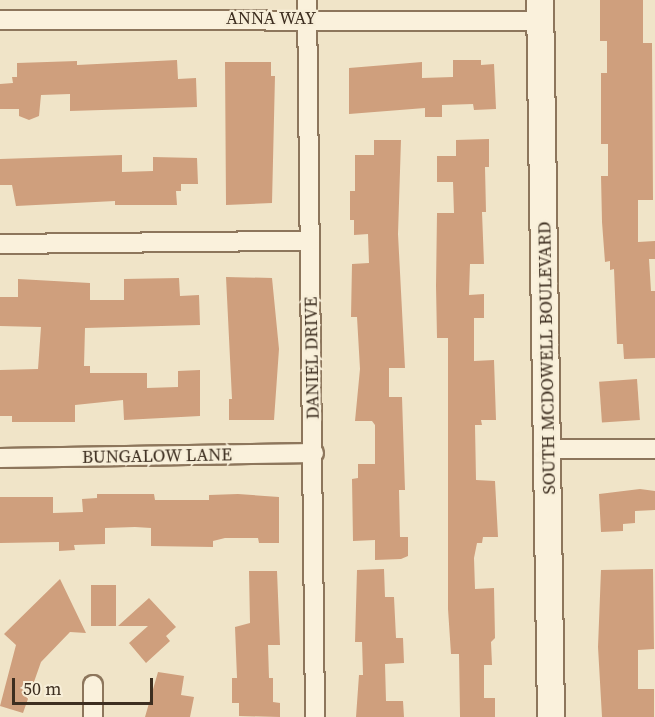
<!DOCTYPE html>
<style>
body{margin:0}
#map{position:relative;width:655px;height:717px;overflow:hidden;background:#f0e4c8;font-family:"Source Serif 4",serif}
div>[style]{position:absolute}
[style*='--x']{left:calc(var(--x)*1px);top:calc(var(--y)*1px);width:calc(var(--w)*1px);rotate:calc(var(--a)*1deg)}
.building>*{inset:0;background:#cf9f7d;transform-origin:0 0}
.roads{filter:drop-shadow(2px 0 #8d765c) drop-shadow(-2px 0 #8d765c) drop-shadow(0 2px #8d765c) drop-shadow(0 -2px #8d765c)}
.street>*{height:18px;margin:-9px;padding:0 9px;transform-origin:9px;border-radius:9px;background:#faf1dc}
.secondary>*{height:26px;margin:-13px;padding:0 13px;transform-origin:13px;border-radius:13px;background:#faf1dc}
span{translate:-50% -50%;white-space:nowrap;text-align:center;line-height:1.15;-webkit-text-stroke:4.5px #f7eed8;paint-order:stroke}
.street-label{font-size:18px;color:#3d2e20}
.scale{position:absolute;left:12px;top:678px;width:141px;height:27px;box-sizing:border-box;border:3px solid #3d2e20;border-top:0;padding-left:8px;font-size:18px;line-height:21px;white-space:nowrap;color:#3d2e20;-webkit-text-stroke:4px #f7eed8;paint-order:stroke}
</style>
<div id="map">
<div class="building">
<div style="clip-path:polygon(600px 0,643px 0,643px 43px,652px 43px,653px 200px,638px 200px,638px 242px,655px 241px,655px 259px,649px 259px,651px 291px,655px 291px,655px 358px,624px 359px,623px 344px,617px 344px,614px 269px,610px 270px,610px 261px,605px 262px,602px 222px,601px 176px,608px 176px,608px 144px,601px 144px,601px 73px,607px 73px,607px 41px,600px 41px)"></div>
<div style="clip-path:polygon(177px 60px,178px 79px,196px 78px,197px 107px,70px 111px,70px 94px,41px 95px,39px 116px,29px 120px,19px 116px,19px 109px,0 109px,0 84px,13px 83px,12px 77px,17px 77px,17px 63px,77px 61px,77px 65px)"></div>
<div style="clip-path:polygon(453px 60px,481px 60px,481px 65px,494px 64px,496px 109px,474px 110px,473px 104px,442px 105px,442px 117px,425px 117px,425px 108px,349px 114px,349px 68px,422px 62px,422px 78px,453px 77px)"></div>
<div style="clip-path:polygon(225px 62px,271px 62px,271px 76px,275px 76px,272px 203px,226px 205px)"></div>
<div style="clip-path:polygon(489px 139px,489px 167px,485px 167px,486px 212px,482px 212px,484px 264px,470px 264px,469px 295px,484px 294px,484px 318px,474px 318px,474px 361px,494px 360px,496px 420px,481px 420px,482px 425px,475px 425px,476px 480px,495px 481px,498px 537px,483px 537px,482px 543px,477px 543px,474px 558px,475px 589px,494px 588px,495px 638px,491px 642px,492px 665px,484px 665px,484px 698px,495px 698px,495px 717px,460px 717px,459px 654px,451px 654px,448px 609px,448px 338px,437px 338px,436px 286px,437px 213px,454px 213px,453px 182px,437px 182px,437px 156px,456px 156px,456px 140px)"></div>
<div style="clip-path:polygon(374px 140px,401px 140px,398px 234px,405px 368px,389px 368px,389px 397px,402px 397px,405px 490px,399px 490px,400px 537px,408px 537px,408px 556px,401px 559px,375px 560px,375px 540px,353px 541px,352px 479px,358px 478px,358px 464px,375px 464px,375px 425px,372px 421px,355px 421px,360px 369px,357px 317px,351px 317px,352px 264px,369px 263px,368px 234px,354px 235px,354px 220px,350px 220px,350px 191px,355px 191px,355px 155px,374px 155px)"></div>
<div style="clip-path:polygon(122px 155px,122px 172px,153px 171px,153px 157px,197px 158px,198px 184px,181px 184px,181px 191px,176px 191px,177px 205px,115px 205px,115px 201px,16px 206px,12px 185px,0 185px,0 159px)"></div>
<div style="clip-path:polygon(226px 277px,272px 278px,279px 349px,274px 420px,229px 420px,229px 399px,232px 399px)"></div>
<div style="clip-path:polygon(179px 278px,180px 296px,199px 295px,200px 325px,85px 328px,84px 366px,90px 366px,90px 373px,147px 373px,147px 388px,178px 387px,178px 371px,200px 370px,200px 416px,124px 420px,123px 400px,75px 405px,75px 422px,12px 422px,12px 416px,0 416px,0 370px,38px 369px,41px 327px,0 326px,0 297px,18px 297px,18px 279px,90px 283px,90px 300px,124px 300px,124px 279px)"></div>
<div style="left:637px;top:379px;width:41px;height:38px;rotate:86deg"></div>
<div style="clip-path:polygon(640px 489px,655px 491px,655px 510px,635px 511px,635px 523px,623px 524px,623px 531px,601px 532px,599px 494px)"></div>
<div style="clip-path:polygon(97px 494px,154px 494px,155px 500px,209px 500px,209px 495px,238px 494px,279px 497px,279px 543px,259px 543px,258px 538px,225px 538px,213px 541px,213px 547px,151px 546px,151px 528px,135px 527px,105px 528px,105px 544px,74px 545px,75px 550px,59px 551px,59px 542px,0 543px,0 497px,53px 497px,53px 513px,83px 512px,82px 499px,97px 498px)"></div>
<div style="clip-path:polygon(384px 569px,385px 597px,394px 597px,396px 638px,403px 638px,404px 663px,385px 664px,386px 701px,403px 701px,404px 717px,356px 717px,359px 675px,363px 675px,362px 642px,355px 642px,357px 570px)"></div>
<div style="clip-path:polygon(653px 569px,654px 649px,638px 650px,638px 689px,654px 689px,654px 717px,602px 717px,598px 647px,601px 570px)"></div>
<div style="clip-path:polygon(249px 571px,277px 571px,280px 645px,268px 645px,269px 678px,273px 678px,273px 702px,280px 703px,280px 717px,239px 716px,239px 703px,232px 703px,232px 678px,237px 678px,235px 627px,250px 623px)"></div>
<div style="clip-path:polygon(60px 579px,86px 633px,70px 632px,41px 662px,23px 713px,0 706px,16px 645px,4px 634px)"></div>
<div style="left:91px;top:585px;width:25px;height:41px"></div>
<div style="clip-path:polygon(149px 598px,176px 627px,166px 636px,170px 641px,146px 663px,129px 643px,148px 626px,118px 626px)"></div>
<div style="clip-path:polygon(158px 672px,184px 676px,181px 695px,194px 697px,190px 717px,145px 717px)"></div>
</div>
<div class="roads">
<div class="street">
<div style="--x:307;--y:0;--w:717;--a:89.36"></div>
<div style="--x:0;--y:20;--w:541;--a:0.11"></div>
<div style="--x:0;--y:244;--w:309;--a:-0.6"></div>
<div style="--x:548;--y:449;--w:107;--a:0"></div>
<div style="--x:0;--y:458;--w:314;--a:-0.9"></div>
<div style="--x:93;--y:685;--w:32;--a:90"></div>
</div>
<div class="secondary">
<div style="--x:540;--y:0;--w:717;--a:89.12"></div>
</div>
</div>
<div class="street-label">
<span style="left:271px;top:18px">ANNA WAY</span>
<span style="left:312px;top:358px;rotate:-91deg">DANIEL DRIVE</span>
<span style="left:547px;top:358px;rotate:-91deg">SOUTH MCDOWELL BOULEVARD</span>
<span style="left:157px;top:456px;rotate:-1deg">BUNGALOW LANE</span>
</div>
<div class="scale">50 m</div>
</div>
